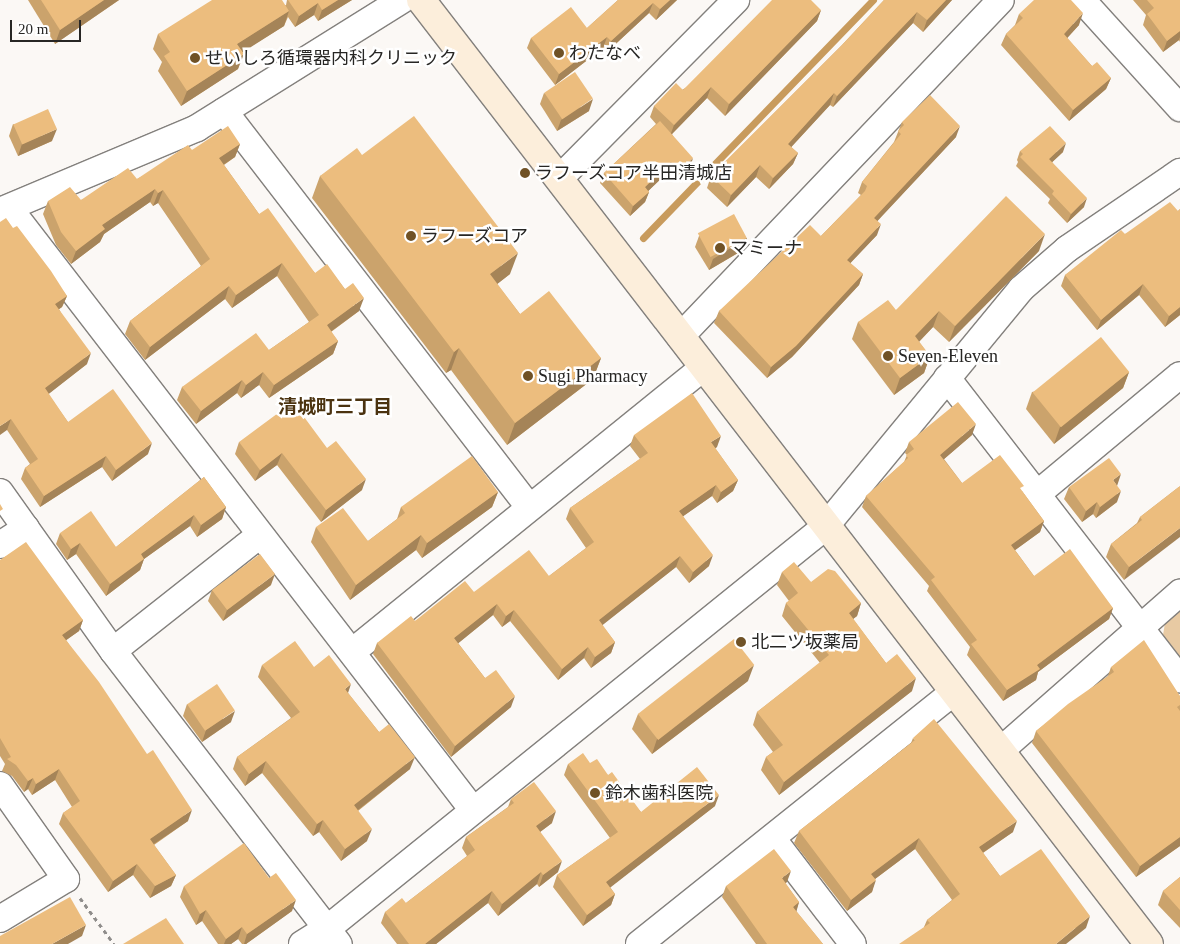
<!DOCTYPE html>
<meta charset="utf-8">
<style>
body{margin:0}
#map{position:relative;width:1180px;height:944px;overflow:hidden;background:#fbf8f5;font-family:"Times New Roman","Noto Sans JP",serif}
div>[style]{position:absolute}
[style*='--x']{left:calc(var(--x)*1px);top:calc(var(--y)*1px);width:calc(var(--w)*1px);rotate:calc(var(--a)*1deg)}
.green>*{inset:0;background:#e8caa3}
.stream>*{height:7px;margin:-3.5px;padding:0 3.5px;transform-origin:3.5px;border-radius:3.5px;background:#c89b5d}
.path>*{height:3px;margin-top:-1.5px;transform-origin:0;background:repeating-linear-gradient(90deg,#8f8d8b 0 4px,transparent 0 8px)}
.roads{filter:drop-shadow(1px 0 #83807d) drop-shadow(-1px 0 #83807d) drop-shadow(0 1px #83807d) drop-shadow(0 -1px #83807d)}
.street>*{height:26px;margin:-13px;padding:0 13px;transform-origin:13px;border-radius:13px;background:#fff}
.secondary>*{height:28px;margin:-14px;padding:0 14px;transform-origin:14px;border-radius:14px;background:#fceedb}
.wall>*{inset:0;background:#cba36c}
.shaded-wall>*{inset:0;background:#a58458}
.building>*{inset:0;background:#ecbd7e;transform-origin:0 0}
.dots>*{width:14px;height:14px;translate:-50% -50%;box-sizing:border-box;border:2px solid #fff;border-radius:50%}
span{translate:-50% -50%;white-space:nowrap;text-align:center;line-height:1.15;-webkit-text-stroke:5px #fff;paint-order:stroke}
.poi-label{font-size:18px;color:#272624}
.left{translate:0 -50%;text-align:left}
.neighbourhood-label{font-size:19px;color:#4b3310;font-weight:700}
.scale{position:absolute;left:10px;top:20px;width:71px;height:22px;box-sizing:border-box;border:2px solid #272624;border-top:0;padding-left:6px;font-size:15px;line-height:18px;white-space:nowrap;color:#272624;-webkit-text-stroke:4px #fff;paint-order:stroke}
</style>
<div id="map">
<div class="green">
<div style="clip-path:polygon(1180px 610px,1180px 657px,1163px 635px,1165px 623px)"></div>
</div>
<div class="stream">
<div style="--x:643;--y:238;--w:331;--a:-46"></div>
</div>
<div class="path">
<div style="--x:80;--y:898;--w:57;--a:53.5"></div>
</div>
<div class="roads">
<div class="street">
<div style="--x:1082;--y:0;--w:146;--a:47.8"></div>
<div style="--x:224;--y:111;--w:500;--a:52.4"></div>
<div style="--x:559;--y:179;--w:252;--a:-45.3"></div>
<div style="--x:9;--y:208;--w:760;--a:52.38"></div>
<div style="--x:0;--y:211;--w:214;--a:-22.8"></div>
<div style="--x:197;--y:128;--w:242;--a:-32"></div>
<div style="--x:680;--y:337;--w:465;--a:-46.4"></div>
<div style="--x:947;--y:378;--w:381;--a:52.3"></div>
<div style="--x:0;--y:492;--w:195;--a:54.6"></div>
<div style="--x:113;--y:651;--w:370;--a:52.4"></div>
<div style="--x:1036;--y:495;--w:187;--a:-39.8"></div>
<div style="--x:0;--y:545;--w:31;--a:-33"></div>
<div style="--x:113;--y:651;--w:187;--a:-38.3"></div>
<div style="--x:352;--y:652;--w:452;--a:-39"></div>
<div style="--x:1000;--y:751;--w:240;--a:-41.3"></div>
<div style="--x:0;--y:785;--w:115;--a:54.9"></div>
<div style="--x:66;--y:879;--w:77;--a:148.8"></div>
<div style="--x:772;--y:838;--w:133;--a:52.6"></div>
<div style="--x:302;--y:944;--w:31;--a:-32"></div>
<div style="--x:328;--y:928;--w:639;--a:-38.9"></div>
<div style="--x:825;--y:527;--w:308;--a:-50.5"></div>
<div style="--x:1021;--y:289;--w:61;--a:-41"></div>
<div style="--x:1067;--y:249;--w:137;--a:-34.3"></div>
<div style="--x:639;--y:944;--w:403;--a:-38.7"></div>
</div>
<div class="secondary">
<div style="--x:421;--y:0;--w:1192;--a:52.36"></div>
</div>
</div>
<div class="wall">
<div style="clip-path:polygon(28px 0,119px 0,55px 44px)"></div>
<div style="clip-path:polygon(287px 0,352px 0,318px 21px,314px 15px,295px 27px,288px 17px,284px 26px,242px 52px,238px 69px,181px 106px,158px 71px,162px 62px,153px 49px,158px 34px,286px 5px)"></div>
<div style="clip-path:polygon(618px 0,677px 0,656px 20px,649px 13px,607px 52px,603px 48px,555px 85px,527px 48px,531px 38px,587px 28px)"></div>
<div style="clip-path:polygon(884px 0,952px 0,923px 32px,913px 23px,833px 107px,830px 105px,791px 147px,798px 153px,793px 164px,769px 189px,756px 177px,727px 207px,707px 188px,711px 176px,842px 45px)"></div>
<div style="clip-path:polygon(1133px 0,1180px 0,1180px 42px,1179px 40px,1163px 52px,1143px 25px,1146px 15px)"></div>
<div style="clip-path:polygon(821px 10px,817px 21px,725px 116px,707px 98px,672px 134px,690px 168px,676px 181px,668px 172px,648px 191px,649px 192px,645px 202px,630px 216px,600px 183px,604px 173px,656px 124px,650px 117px,654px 106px)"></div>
<div style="clip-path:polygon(1019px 14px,1079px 25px,1067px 38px,1092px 66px,1111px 78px,1106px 89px,1069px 121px,1001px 45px,1006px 34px,1015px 25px)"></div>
<div style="clip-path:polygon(544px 93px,589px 111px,557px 131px,540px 104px)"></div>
<div style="clip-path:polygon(902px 122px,956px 137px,877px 221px,877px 235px,850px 263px,863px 274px,859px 285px,792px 357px,767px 378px,714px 323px,719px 311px,821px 236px,861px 195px,858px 193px,862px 182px,894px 142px)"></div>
<div style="clip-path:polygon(13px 124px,52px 141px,18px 156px,9px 136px)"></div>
<div style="clip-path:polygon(240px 144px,235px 157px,224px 165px,259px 214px,315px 273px,359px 311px,331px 332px,338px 341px,333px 354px,269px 398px,259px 385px,241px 398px,237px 393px,196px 424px,177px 400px,182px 387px,269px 350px,309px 322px,277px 276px,232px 308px,225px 299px,145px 360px,125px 334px,130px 321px,201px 266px,158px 203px,153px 206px,150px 202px,104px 234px,100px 242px,71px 264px,56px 245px,43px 214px,48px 201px,81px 200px,137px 179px,192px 150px)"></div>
<div style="clip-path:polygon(1020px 151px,1063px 152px,1052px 162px,1084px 207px,1067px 223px,1048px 203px,1050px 199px,1016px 166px,1018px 162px,1017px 160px)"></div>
<div style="clip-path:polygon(362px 155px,510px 274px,497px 284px,520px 314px,601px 358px,593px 379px,507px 445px,451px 370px,446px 373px,312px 198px,320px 176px)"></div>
<div style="clip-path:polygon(1180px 209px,1180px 315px,1165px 327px,1139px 295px,1097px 330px,1061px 286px,1065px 275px,1125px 234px,1178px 211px)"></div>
<div style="clip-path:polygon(13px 228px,67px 296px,62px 307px,59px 309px,87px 364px,48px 394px,68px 422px,148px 454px,112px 481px,102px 467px,40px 507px,21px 479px,25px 468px,30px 464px,7px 430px)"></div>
<div style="clip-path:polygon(699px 236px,747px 238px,743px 250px,709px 270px,695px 247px)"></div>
<div style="clip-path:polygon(1039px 251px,949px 342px,933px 327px,919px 342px,930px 356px,924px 373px,894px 395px,852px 339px,858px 322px,896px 310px)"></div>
<div style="clip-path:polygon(1129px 372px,1123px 388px,1054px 444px,1026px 409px,1032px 392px)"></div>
<div style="clip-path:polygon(634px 435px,717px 447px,715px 448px,738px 480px,733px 491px,717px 503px,712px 496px,683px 516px,709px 566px,689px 583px,676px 567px,602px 625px,615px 642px,611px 653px,591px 668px,584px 658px,558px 680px,510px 621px,502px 627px,493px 615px,458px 643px,485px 678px,511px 707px,451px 757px,373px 654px,377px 643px,415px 621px,474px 592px,549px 576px,586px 548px,566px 519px,570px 508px,640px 459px,630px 446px)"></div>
<div style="clip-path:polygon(972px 435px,944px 459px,962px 483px,1022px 491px,1044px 521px,1040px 532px,1015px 550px,1034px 576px,1113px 608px,1109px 619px,1038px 672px,1036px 680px,1003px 701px,967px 655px,970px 647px,927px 591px,929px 586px,862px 507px,866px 496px,904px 462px,907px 455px,905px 453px,909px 442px)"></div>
<div style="clip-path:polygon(239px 442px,327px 448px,362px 490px,321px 522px,277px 465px,255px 481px,235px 454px)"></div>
<div style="clip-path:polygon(204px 477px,226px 507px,222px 519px,197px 537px,190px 526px,144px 559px,140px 570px,106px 596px,76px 554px,67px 560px,56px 544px,60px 533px,116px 547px)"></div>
<div style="clip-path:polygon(1117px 485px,1117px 502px,1096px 518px,1093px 514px,1082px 522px,1064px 499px,1069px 487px)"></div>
<div style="clip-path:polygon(1180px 486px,1124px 580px,1106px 557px,1111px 544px,1137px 523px,1140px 517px)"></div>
<div style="clip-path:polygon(498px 492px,492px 507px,422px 558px,416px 550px,350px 600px,311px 542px,316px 527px,368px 541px,397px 519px,401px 507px)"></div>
<div style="clip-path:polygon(0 560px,83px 620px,79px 631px,66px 640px,188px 821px,154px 845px,176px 875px,171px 886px,150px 898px,133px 875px,108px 892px,59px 824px,63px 813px,72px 807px,55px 780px,32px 795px,28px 789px,24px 792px,12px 776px,2px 771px,5px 764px,0 756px)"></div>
<div style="clip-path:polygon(782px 572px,811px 582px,861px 603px,857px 616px,853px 619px,886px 663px,912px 691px,779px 795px,761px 770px,766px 757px,773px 752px,753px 725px,757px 712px,820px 663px,782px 616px,786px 603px,789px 601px,777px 585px)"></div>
<div style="clip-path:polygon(271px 585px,223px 621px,208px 601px,212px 590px)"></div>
<div style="clip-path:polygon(262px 665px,348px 693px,379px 732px,410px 769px,358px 811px,367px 841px,341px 861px,319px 832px,313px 836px,262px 773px,245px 786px,233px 769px,237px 757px,291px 718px,258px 677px)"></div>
<div style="clip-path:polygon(1111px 667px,1180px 696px,1180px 846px,1136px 877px,1032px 743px,1036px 731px,1108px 676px)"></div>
<div style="clip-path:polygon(748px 681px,652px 754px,632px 729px,638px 714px)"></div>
<div style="clip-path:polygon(187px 704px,231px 722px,202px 742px,183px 716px)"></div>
<div style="clip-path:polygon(913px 738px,1013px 832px,983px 853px,1000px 876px,1086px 928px,924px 927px,927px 920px,952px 900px,915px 849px,875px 879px,872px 892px,847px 911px,794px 843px,799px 831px,911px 743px)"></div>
<div style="clip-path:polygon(590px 763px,608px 775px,641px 812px,715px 806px,610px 887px,615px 894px,611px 905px,583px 926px,553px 887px,557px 875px,610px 838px,564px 775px,568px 764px)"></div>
<div style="clip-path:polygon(511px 799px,552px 823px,540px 832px,558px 872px,539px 887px,537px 884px,498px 916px,488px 903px,436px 944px,397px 944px,381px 923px,385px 912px,406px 903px,467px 856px,462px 848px,466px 837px,508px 807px)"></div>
<div style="clip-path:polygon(1180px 877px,1180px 928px,1158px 905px,1163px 891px)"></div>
<div style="clip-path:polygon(787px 882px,785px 883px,799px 902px,796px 911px,823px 944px,756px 944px,722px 897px,726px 886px)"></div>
<div style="clip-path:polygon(184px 886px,292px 911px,246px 944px,242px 944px,238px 939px,231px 944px,218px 944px,202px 921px,196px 925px,180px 897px)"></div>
</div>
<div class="shaded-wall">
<div style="clip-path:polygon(104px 0,119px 0,55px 44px,60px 30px)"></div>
<div style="clip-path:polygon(338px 0,352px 0,318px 21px,322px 10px)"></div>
<div style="clip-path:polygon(670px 0,677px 0,656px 20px,660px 9px)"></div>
<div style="clip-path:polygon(946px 0,952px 0,923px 32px,927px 20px)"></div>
<div style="clip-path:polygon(318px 3px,314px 15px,295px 27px,299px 16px)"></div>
<div style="clip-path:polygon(653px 3px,649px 13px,607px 52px,611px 41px)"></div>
<div style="clip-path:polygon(821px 10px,817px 21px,725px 116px,729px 104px)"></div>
<div style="clip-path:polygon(289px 11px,284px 26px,232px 59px,237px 44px)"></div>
<div style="clip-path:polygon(917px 12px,913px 23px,833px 107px,837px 96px)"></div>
<div style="clip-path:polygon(1083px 13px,1079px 25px,1060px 46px,1064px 34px)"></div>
<div style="clip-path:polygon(1180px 31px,1180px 37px,1179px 40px,1163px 52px,1167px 41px)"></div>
<div style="clip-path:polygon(607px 37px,603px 48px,555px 85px,559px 74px)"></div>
<div style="clip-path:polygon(244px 54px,238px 69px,181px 106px,187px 91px)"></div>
<div style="clip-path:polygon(1111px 78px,1106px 89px,1069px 121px,1073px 110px)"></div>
<div style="clip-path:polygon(711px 87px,707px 98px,670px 136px,674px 125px)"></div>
<div style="clip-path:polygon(834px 93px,830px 105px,784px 155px,788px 144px)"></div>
<div style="clip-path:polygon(593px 99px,589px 111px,557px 131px,561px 120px)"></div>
<div style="clip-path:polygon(960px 126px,956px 137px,870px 229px,874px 218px)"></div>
<div style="clip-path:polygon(57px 129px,52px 141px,18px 156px,22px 144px)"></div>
<div style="clip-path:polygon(1066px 143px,1063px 152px,1046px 168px,1049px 159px)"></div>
<div style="clip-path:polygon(240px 144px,235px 157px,214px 171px,219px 158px)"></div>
<div style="clip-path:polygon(798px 153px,793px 164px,769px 189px,773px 178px)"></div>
<div style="clip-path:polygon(693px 158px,690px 168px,676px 181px,679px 171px)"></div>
<div style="clip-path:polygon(671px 162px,668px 172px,641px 198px,645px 187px)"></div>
<div style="clip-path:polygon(760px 165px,756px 177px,727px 207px,731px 195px)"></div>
<div style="clip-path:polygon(155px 189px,150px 202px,104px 234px,100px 242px,71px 264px,76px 251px,102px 225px)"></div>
<div style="clip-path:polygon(163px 190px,158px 203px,153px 206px,158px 193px)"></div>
<div style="clip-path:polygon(649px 192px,645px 202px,630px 216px,633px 206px)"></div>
<div style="clip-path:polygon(1087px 198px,1084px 207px,1067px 223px,1071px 214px)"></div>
<div style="clip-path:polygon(881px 224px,877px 235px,843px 271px,847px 260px)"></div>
<div style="clip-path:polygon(1045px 234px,1039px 251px,949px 342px,955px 326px)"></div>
<div style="clip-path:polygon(747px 238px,743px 250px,709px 270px,713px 259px)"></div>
<div style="clip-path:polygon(518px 253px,510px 274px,482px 296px,490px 274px)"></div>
<div style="clip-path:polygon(282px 263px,277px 276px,232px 308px,236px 295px)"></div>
<div style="clip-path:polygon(863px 274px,859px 285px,792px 357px,767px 378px,771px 367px)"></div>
<div style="clip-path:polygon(1143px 284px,1139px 295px,1097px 330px,1101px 320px)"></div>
<div style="clip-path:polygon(229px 286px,225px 299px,145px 360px,150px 347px)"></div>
<div style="clip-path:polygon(67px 296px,62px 307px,51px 315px,55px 304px)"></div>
<div style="clip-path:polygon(364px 298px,359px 311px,322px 338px,327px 325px)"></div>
<div style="clip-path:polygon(1180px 307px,1180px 315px,1165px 327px,1169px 316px)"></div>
<div style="clip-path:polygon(939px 311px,933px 327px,909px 352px,915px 336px)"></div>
<div style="clip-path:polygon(338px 341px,333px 354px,269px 398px,274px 385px)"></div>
<div style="clip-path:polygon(459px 348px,451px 370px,446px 373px,454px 352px)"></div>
<div style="clip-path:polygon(91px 353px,87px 364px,41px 400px,45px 388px)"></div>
<div style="clip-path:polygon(930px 356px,924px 373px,894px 395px,900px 378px)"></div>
<div style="clip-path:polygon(601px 358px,593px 379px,507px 445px,515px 423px)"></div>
<div style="clip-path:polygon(263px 372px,259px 385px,241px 398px,246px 385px)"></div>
<div style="clip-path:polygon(1129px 372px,1123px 388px,1054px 444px,1060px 427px)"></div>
<div style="clip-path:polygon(242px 380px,237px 393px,196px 424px,201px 411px)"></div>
<div style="clip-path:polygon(11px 419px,7px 430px,0 435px,0 426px)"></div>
<div style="clip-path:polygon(976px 424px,972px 435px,936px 466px,940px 455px)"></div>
<div style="clip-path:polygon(721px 436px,717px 447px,707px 454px,711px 442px)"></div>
<div style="clip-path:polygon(152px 443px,148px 454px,112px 481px,116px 470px)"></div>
<div style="clip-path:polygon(282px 453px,277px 465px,255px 481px,260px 470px)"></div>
<div style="clip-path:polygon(106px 456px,102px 467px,40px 507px,44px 496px)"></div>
<div style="clip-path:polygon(1121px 474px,1117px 486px,1113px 480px)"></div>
<div style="clip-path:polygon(366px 479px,362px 490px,321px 522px,326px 510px)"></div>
<div style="clip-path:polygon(738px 480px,733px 491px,717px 503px,721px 492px)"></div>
<div style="clip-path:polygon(716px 485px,712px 496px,675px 522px,679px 511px)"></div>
<div style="clip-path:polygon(1121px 491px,1117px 502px,1096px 518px,1100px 507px)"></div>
<div style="clip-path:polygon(498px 492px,492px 507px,422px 558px,427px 543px)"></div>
<div style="clip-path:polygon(1097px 502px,1093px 514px,1082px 522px,1086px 511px)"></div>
<div style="clip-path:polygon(226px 507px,222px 519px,197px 537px,201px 525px)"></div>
<div style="clip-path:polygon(194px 515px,190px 526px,144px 559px,140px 570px,106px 596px,110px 584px,141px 554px)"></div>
<div style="clip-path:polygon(1044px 521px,1040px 532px,1007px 556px,1011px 545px)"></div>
<div style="clip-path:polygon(1180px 528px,1180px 537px,1124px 580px,1129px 567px)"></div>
<div style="clip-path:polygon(421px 535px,416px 550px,350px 600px,356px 585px)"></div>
<div style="clip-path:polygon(80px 543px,76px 554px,67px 560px,71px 549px)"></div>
<div style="clip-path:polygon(713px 555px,709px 566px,689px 583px,693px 572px)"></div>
<div style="clip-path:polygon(680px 556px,676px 567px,595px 631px,599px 620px)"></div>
<div style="clip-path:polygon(275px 574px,271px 585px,223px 621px,227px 610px)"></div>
<div style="clip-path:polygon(861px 603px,857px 616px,844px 626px,849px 613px)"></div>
<div style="clip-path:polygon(497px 604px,493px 615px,450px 650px,454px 638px)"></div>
<div style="clip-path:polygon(1113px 608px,1109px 619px,1038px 672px,1036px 680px,1003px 701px,1007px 690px,1037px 665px)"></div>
<div style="clip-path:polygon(514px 610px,510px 621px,502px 627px,506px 616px)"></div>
<div style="clip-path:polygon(83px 620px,79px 631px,58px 646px,62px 635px)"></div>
<div style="clip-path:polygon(615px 642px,611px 653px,591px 668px,595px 657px)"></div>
<div style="clip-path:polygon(588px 647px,584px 658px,558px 680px,562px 669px)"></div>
<div style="clip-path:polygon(754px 665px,748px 681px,652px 754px,657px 739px)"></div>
<div style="clip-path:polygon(916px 678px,912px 691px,779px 795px,784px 782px)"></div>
<div style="clip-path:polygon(351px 684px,347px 696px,345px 689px)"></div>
<div style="clip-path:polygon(515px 696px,511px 707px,451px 757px,455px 746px)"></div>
<div style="clip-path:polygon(235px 711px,231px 722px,202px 742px,206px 730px)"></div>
<div style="clip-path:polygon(415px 757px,410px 769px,349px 817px,354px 805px)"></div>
<div style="clip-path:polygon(266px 761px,262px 773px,245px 786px,249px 774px)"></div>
<div style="clip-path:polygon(59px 769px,55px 780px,32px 795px,36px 784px)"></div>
<div style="clip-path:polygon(33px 778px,28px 789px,24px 792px,28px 781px)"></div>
<div style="clip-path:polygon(719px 795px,715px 806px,602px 894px,606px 882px)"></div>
<div style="clip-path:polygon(192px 810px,188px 821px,145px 850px,150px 839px)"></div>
<div style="clip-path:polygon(556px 811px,552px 823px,532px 838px,536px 826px)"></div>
<div style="clip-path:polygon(323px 820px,319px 832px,313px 836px,317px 824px)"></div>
<div style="clip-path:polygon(1017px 821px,1013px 832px,975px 858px,979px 847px)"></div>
<div style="clip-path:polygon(372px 829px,367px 841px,341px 861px,345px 849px)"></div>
<div style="clip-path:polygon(1180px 837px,1180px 846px,1136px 877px,1140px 866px)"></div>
<div style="clip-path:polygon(919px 838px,915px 849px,867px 885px,871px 874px)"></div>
<div style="clip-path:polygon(562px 861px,558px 872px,539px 887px,543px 875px)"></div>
<div style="clip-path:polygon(137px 864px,133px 875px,108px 892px,113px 881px)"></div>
<div style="clip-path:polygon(791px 871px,787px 882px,778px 889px,782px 878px)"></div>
<div style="clip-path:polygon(541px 872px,537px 884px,498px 916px,502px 904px)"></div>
<div style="clip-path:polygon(176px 875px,171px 886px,150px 898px,155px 886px)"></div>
<div style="clip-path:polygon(876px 880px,872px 892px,847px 911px,851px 900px)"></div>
<div style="clip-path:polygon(492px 891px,488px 903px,436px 944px,425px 944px)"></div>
<div style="clip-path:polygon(615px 894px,611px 905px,583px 926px,587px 915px)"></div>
<div style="clip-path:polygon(296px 900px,292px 911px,246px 944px,244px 944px,247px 934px)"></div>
<div style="clip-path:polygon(799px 902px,796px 913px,793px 907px)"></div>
<div style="clip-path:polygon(206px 910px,202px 921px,196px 925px,200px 914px)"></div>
<div style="clip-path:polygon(1090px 916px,1086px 928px,1066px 944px,1056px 944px)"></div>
<div style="clip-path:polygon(86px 925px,82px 936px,68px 944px,52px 944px)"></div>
<div style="clip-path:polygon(242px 927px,238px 939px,231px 944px,224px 944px,226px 939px)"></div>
</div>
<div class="building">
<div style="clip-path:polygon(41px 0,104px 0,60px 30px)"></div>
<div style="clip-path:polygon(212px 0,282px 0,289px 11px,237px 44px,244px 54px,187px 91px,164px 56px,170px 52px,158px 34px)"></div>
<div style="clip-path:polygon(288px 0,338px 0,322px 10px,318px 3px,299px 16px)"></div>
<div style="clip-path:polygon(618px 0,670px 0,660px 9px,653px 3px,611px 41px,607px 37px,559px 74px,531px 38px,571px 7px,587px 28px)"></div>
<div style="clip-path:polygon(772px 0,811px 0,821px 10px,729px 104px,711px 87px,674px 125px,654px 106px,676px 83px,683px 90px)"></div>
<div style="clip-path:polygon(884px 0,946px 0,927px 20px,917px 12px,837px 96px,834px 93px,788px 144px,798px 153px,773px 178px,760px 165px,731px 195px,711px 176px,842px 45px)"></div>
<div style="clip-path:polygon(1034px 0,1071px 0,1083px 13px,1064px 34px,1092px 66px,1097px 62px,1111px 78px,1073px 110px,1006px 34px,1023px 18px,1019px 14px)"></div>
<div style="clip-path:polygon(1147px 0,1180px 0,1180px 31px,1167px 41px,1147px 14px,1154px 8px)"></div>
<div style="left:575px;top:72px;width:32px;height:37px;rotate:56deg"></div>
<div style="clip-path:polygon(930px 95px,960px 126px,874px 218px,881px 224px,847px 260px,863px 274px,796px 346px,771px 367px,719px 311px,810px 225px,821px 236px,865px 191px,867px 186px,862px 182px,901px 134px,898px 131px,904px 125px,902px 122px)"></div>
<div style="left:48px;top:109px;width:22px;height:38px;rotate:66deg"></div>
<div style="clip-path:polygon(414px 116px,518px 253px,490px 274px,520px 314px,549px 291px,601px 358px,515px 423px,459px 348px,454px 352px,320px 176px,357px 148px,362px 155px)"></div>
<div style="clip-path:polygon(660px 121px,693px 158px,679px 171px,671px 162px,645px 187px,649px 192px,633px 206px,604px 173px)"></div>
<div style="clip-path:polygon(228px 126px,240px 144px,219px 158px,259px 214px,268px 208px,315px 273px,327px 264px,345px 289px,353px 283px,364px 298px,327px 325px,338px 341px,274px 385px,263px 372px,246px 385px,242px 380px,201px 411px,182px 387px,256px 333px,269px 350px,319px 315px,282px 263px,236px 295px,229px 286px,150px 347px,130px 321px,210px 259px,163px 190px,158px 193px,155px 189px,102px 225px,105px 229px,76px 251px,61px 232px,48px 201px,70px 187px,81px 200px,128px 168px,137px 179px,188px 145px,192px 150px)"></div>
<div style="clip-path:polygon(1050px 126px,1066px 143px,1049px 159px,1087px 198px,1071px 214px,1052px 194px,1054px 191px,1020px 157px,1023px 154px,1020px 151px)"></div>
<div style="clip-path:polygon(1006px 196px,1045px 234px,955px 326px,939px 311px,915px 336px,930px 356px,900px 378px,858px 322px,888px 300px,896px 310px)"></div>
<div style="clip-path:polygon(1170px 202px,1178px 211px,1180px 209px,1180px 307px,1169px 316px,1143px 284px,1101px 320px,1065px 275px,1121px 230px,1125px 234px)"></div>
<div style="left:734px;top:214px;width:27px;height:41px;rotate:62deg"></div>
<div style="clip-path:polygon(6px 218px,13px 228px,17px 226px,51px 271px,67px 296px,55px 304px,91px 353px,45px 388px,68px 422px,113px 389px,152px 443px,116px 470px,106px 456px,44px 496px,25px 468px,38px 459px,11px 419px,0 426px,0 222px)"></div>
<div style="left:1101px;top:337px;width:45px;height:88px;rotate:51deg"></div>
<div style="clip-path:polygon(692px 393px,721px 436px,711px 442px,738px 480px,721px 492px,716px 485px,679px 511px,713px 555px,693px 572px,680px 556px,599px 620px,615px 642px,595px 657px,588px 647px,562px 669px,514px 610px,506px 616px,497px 604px,454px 638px,485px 678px,496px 670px,515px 696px,455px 746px,377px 643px,411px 616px,415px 621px,465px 581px,474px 592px,529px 550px,549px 576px,594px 542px,570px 508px,648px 453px,634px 435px)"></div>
<div style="clip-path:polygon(293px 402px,327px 448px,336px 441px,366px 479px,326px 510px,282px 453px,260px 470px,239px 442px)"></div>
<div style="clip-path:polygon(958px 402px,976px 424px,940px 455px,962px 483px,1000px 455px,1024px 486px,1020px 488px,1044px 521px,1011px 545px,1034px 576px,1070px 549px,1113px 608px,1037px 665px,1040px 669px,1007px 690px,971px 644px,977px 640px,931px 580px,935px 577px,866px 496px,908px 458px,906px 455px,914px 449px,909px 442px)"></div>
<div style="clip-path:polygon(472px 456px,498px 492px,427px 543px,421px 535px,356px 585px,316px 527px,343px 508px,368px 541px,405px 513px,401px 507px)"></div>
<div style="clip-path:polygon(1109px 458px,1121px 474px,1113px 480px,1121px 491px,1100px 507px,1097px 502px,1086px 511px,1069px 487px)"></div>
<div style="clip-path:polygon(204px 477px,226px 507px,201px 525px,194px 515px,141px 554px,144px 559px,110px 584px,80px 543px,71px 549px,60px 533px,91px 511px,116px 547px)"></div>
<div style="clip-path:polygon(1180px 486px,1180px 528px,1129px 567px,1111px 544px,1142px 520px,1140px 517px)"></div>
<div style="clip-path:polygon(0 504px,3px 509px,0 511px)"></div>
<div style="clip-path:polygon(26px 542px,83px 620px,62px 635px,99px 682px,147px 754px,153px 750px,192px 810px,150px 839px,176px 875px,155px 886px,137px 864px,113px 881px,63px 813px,80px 801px,59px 769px,36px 784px,33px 778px,28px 781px,16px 765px,7px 759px,11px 757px,0 738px,0 560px)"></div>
<div style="left:260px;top:554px;width:25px;height:60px;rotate:53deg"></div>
<div style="clip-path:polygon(794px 562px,811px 582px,828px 569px,835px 571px,861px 603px,849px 613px,886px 663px,897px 654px,916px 678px,784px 782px,766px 757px,783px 745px,757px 712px,829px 655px,786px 603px,798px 593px,782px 572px)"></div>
<div style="left:734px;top:639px;width:33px;height:122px;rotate:52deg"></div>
<div style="clip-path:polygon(1144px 640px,1180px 696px,1180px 705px,1177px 707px,1180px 711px,1180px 837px,1140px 866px,1036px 731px,1068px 704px,1114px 672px,1111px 667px)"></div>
<div style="clip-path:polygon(295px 641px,314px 667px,329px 655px,351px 684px,345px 689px,379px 732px,389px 724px,415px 757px,354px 805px,372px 829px,345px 849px,323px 820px,317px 824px,266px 761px,249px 774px,237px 757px,300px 712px,262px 665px)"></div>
<div style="left:217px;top:684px;width:32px;height:36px;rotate:56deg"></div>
<div style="clip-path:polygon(934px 719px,1017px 821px,979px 847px,1000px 876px,1041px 849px,1090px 916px,1056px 944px,899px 944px,930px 923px,927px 920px,960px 894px,919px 838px,871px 874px,876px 880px,851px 900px,799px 831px,915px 740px,913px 738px)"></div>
<div style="clip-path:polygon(583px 753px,590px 763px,597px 759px,608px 775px,612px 772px,641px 812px,697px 767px,719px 795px,606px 882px,615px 894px,587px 915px,557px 875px,618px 832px,568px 764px)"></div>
<div style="clip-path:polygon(534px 782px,556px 811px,536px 826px,562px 861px,543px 875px,541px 872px,502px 904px,492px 891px,425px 944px,409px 944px,385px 912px,402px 898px,406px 903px,475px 850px,466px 837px,514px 803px,511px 799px)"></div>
<div style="clip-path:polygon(244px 843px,269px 878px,276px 873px,296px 900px,247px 934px,242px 927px,226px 939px,206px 910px,200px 914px,184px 886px)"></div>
<div style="clip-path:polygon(774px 849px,791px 871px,782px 878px,799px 902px,793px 907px,823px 944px,767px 944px,726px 886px)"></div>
<div style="clip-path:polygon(1180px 877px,1180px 910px,1163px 891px)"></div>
<div style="clip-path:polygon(70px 897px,86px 925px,52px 944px,0 944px,0 936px)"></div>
<div style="clip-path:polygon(166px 918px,184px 944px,123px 944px)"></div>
</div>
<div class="dots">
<div style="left:559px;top:53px;background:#705226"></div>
<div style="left:195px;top:58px;background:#705226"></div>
<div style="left:525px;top:173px;background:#705226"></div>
<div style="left:411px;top:236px;background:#705226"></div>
<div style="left:720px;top:248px;background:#705226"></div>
<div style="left:888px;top:356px;background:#705226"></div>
<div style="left:528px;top:376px;background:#705226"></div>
<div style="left:741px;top:642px;background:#705226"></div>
<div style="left:595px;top:793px;background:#705226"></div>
</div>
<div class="poi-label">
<span class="left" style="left:569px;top:53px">わたなべ</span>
<span class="left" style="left:205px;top:58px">せいしろ循環器内科クリニック</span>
<span class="left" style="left:535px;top:173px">ラフーズコア半田清城店</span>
<span class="left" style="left:421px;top:236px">ラフーズコア</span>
<span class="left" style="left:730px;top:248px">マミーナ</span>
<span class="left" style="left:898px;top:356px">Seven-Eleven</span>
<span class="left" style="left:538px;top:376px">Sugi Pharmacy</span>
<span class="left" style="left:751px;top:642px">北二ツ坂薬局</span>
<span class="left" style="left:605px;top:793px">鈴木歯科医院</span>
</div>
<div class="neighbourhood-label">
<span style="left:335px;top:407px">清城町三丁目</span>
</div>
<div class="scale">20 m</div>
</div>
